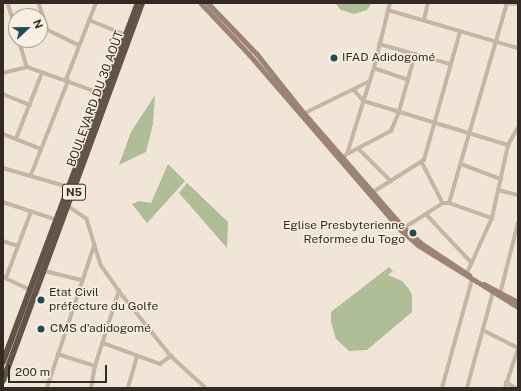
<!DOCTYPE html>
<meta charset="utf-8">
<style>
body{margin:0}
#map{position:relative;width:521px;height:391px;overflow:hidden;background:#f0e5d6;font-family:"Public Sans",sans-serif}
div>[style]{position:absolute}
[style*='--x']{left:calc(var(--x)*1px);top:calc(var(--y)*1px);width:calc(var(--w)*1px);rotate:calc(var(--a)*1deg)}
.green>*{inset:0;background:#afbe97}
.minor>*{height:3.5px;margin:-1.75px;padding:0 1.75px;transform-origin:1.75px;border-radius:1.75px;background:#c7b5a3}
.secondary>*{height:4.5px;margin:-2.25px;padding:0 2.25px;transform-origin:2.25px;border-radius:2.25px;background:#9b8475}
.trunk>*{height:5.5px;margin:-2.75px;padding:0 2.75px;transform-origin:2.75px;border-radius:2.75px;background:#645349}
.dots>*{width:11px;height:11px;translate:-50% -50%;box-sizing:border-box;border:2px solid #f8efe2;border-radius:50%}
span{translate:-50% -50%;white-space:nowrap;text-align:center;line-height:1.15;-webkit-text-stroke:3px #f8efe2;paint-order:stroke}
.shield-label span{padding:1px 3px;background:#f8efe2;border:1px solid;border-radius:3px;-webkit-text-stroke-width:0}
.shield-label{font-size:11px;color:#332a25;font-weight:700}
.poi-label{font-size:12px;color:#332a25}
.left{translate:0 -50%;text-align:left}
.right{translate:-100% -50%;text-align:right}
.street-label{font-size:12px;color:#332a25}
.frame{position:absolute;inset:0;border:4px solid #332a25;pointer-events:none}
.north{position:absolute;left:8px;top:8px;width:40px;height:40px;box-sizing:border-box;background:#f8efe2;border:1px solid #a9a096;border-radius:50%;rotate:68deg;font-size:11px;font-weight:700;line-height:16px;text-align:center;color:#332a25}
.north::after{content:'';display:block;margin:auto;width:14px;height:18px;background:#1c4d53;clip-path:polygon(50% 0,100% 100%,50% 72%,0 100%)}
.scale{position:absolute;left:8px;top:365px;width:99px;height:18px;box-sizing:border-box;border:2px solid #332a25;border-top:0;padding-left:5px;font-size:12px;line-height:14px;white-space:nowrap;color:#332a25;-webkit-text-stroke:3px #f8efe2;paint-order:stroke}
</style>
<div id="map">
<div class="green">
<div style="clip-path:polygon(335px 3px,372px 3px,367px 10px,354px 14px,341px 10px)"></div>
<div style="clip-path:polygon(155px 95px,153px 124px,146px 152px,119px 165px,131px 132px)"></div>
<div style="clip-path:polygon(168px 164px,185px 181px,147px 223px,132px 204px,139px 201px,151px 203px)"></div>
<div style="clip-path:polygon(187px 183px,228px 222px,227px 248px,179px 193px)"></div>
<div style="clip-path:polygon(389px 267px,393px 271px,388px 275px,402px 281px,409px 289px,412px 295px,412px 312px,367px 350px,349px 351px,336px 339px,331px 322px,331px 312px)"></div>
</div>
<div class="minor">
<div style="--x:8;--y:3;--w:28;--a:73"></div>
<div style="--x:39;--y:3;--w:28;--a:72"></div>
<div style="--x:48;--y:30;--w:34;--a:26"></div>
<div style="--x:505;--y:3;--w:13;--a:4"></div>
<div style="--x:388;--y:10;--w:135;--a:16.3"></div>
<div style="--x:89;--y:20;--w:40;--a:22"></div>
<div style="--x:424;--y:20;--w:17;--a:-77"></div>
<div style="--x:19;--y:40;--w:28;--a:73"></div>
<div style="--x:379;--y:44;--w:74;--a:15.7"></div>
<div style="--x:374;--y:68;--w:36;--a:19"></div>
<div style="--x:3;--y:73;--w:25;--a:-14"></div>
<div style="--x:27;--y:67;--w:81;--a:19.6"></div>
<div style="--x:66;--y:80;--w:83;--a:-68.7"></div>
<div style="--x:354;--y:90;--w:15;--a:48"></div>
<div style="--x:364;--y:101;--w:151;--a:17"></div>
<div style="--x:3;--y:94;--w:29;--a:22"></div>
<div style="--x:303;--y:114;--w:72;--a:-26.2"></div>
<div style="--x:3;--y:134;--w:41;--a:21.5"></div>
<div style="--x:16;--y:139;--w:71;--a:-68.5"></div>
<div style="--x:360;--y:150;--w:44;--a:45"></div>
<div style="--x:347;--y:154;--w:50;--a:-27.6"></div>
<div style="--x:391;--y:131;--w:21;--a:-67"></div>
<div style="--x:399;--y:112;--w:60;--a:-74.6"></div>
<div style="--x:342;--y:159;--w:7;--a:-45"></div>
<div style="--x:347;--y:154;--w:90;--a:-72.6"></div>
<div style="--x:374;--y:68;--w:67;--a:-76.2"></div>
<div style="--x:422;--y:162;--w:46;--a:62.9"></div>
<div style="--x:461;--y:164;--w:43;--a:20.6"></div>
<div style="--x:3;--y:168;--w:69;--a:16.1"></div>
<div style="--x:31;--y:175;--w:101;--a:-68.5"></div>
<div style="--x:499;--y:190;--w:20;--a:15"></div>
<div style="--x:373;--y:192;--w:60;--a:-32.1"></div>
<div style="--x:424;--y:160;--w:133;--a:-74.3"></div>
<div style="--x:3;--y:202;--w:57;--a:18.4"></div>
<div style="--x:449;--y:203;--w:46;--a:19.2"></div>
<div style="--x:68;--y:206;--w:23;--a:34"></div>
<div style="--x:87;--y:219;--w:48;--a:73.1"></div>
<div style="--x:101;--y:265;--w:32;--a:55"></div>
<div style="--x:119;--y:291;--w:83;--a:51.3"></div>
<div style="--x:171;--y:356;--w:47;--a:42.4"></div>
<div style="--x:426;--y:214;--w:67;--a:46.8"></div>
<div style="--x:404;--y:228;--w:46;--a:-32.7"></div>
<div style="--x:443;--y:203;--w:6;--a:0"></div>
<div style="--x:449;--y:203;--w:208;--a:-73.8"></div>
<div style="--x:3;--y:241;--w:16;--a:18"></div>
<div style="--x:45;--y:271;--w:38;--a:14"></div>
<div style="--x:467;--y:273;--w:60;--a:-65.6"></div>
<div style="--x:492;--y:218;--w:75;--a:-77.6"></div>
<div style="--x:508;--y:145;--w:20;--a:-60"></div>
<div style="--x:3;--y:277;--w:31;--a:25"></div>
<div style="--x:6;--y:278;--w:71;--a:-69.3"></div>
<div style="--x:500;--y:294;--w:73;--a:-75.8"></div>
<div style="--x:483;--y:330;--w:39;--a:27"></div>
<div style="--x:103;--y:343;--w:61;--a:20.2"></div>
<div style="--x:160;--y:364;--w:14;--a:-36"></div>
<div style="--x:58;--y:354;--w:39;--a:18"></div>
<div style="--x:506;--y:382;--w:12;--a:31"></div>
<div style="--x:47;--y:388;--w:150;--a:-71.7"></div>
<div style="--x:91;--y:388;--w:22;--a:-80"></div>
<div style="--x:95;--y:366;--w:79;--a:-72.3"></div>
<div style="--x:128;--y:388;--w:33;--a:-74"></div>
<div style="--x:442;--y:388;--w:112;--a:-74.5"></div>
<div style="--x:467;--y:388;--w:99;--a:-74.8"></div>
<div style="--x:505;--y:388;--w:41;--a:-71.6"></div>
</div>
<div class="secondary">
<div style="--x:201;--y:3;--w:70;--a:46.7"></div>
<div style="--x:249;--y:54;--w:233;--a:49.2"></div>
<div style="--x:401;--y:230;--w:23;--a:41"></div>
<div style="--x:418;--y:245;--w:118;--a:31.8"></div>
<div style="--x:208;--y:3;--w:71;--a:46.1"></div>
<div style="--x:257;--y:54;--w:75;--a:51.5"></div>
<div style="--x:304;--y:113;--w:152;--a:49"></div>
<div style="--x:404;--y:228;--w:23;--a:41"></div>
<div style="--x:421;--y:243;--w:58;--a:33.7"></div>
<div style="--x:484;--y:284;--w:38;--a:28"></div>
</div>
<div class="trunk">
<div style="--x:3;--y:362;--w:384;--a:-69.4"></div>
<div style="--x:3;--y:381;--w:403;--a:-69.8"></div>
</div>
<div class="dots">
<div style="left:334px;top:58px;background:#1c4d53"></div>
<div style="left:413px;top:233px;background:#1c4d53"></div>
<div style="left:41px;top:300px;background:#1c4d53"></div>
<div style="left:41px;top:329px;background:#1c4d53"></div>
</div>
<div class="shield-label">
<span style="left:74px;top:192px">N5</span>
</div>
<div class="poi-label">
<span class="left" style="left:342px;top:58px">IFAD Adidogomé</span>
<span class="right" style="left:405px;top:233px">Eglise Presbyterienne<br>Reformee du Togo</span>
<span class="left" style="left:49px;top:300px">Etat Civil<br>préfecture du Golfe</span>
<span class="left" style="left:50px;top:329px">CMS d'adidogomé</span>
</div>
<div class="street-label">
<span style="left:96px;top:99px;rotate:-70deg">BOULEVARD DU 30 AOÛT</span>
</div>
<div class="frame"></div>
<div class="north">N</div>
<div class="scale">200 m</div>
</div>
